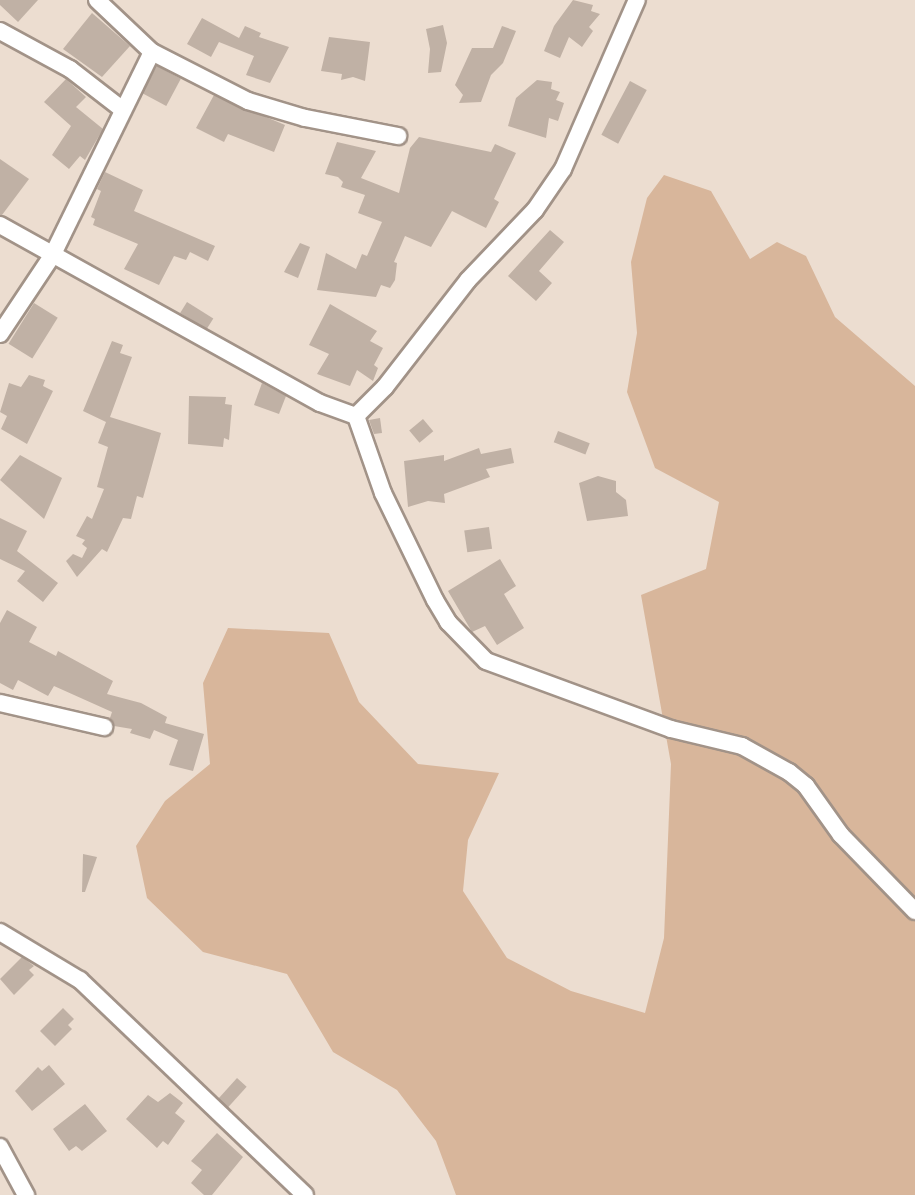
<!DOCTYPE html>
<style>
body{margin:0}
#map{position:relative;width:915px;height:1195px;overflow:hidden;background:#ecddd0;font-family:"Fira Sans Condensed",sans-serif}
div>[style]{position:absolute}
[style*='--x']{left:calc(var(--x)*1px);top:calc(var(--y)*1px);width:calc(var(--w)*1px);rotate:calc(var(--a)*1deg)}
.green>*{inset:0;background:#d8b69b}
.building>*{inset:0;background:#c0b1a5;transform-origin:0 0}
.roads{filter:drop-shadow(2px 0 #a29388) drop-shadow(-2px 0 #a29388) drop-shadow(0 2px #a29388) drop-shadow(0 -2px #a29388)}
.street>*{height:16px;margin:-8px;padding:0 8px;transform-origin:8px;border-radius:8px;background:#fff}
span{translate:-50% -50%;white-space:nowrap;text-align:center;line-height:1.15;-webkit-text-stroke:5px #fff;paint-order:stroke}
</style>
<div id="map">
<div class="green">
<div style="clip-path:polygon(664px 175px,711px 191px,750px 259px,777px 242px,806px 256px,835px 317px,915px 386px,915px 1195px,456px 1195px,436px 1141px,397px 1090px,333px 1052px,287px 974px,203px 952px,147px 898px,136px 846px,165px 801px,210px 764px,203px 683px,228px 628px,329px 633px,359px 702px,418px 764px,499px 773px,468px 840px,463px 891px,507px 958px,571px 991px,645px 1013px,664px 938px,671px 764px,641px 595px,706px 569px,719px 502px,655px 468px,627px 392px,637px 333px,631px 262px,647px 198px)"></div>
</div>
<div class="building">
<div style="clip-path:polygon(0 0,38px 0,18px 22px,0 5px)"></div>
<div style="clip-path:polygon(573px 0,593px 5px,591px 11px,600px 14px,589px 27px,593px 31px,582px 47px,569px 37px,560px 58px,544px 51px,554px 26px)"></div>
<div style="clip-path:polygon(92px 13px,130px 46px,102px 77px,63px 49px)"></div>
<div style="clip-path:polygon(202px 18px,239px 38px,245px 26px,261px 33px,259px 37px,289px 47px,270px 83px,246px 75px,254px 56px,219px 42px,211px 57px,187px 44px)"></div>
<div style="clip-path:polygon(443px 25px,447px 43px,441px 72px,428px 73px,430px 49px,426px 29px)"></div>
<div style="clip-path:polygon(502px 26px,516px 31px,503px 63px,491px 75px,481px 102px,459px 103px,463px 95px,455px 85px,472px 48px,493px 48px)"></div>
<div style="clip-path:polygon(329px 37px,370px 42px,365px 81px,353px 77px,341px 80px,342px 74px,321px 71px)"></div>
<div style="left:157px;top:66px;width:27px;height:31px;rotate:28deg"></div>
<div style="clip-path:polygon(66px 79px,86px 97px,76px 107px,103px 129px,85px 160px,80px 156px,69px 169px,52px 155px,71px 126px,44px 102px)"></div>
<div style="clip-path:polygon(537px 80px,552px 82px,551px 89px,560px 92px,556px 100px,564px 103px,558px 121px,549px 118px,546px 138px,508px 126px,516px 98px)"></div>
<div style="left:630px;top:81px;width:19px;height:61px;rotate:28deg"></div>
<div style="clip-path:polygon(214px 95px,285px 125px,274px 152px,228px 134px,224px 142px,196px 128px)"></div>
<div style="clip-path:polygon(419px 137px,491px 152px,495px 144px,516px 153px,494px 199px,499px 202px,486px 228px,452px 211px,431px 247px,405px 236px,394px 262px,397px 263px,395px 280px,390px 288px,381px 285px,376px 297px,317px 290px,326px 253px,356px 269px,362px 254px,367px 256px,382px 222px,358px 213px,365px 195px,341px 187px,343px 182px,338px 177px,325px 174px,337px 142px,376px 151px,361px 178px,399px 193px,410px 148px)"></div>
<div style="clip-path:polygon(0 159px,29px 179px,2px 215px,0 215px)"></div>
<div style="clip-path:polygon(105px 172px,143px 190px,134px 211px,215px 246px,208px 261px,190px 252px,186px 260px,174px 256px,159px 285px,124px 269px,138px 244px,93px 225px,95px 219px,91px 217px,101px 191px,97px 189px)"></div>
<div style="clip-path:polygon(550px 230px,564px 242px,539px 271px,552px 283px,536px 301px,508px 276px)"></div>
<div style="clip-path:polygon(300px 243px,310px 247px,298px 278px,284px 272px)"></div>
<div style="left:187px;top:302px;width:31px;height:13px;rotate:32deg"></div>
<div style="left:34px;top:303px;width:28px;height:48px;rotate:32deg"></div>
<div style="clip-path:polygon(330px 304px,377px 331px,370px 341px,383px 348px,374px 365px,378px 368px,373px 381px,357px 370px,350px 386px,317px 374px,329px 354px,309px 345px)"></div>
<div style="clip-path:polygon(112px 341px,123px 345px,120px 353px,132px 357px,110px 417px,161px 433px,143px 498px,137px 496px,131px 519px,123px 518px,107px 552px,102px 549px,77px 577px,66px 561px,73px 554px,82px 558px,87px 548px,82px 544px,85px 540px,76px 536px,87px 516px,92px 519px,104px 489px,97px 487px,108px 447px,98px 443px,106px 422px,83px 411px)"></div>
<div style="clip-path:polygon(29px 375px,45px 380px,43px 386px,53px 391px,27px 444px,1px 429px,7px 416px,0 412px,9px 383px,21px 387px)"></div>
<div style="clip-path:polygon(262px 383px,286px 396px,279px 414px,254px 405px)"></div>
<div style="clip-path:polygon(189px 396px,226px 397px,225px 404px,232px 405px,229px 440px,224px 438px,223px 447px,188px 444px)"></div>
<div style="clip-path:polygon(380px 418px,382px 433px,374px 434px,369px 420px)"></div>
<div style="left:423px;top:419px;width:16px;height:18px;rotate:50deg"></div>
<div style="left:558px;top:431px;width:34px;height:12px;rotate:21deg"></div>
<div style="clip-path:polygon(479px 448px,481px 454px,511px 448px,514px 463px,486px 469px,490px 477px,444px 494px,445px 503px,428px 501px,408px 507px,404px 461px,444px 455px,444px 461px)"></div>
<div style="clip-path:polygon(20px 455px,62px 478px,44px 519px,0 480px)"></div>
<div style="clip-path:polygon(598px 476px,616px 481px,616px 492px,626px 500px,628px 516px,587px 521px,579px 483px)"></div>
<div style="clip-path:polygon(0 518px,27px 531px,17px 551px,58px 583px,43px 602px,17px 581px,25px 571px,0 559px)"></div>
<div style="left:489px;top:527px;width:22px;height:25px;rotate:82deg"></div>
<div style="clip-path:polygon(500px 559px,516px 586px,504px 594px,524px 628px,497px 645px,485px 626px,472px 632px,448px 591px)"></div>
<div style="clip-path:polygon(7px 610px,37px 627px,29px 642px,56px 656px,58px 651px,113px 681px,107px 694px,141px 703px,167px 717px,165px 723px,204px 734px,193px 771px,169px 765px,178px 740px,154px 730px,150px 739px,130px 733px,132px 729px,114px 726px,110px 718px,112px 712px,54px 686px,48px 696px,18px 680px,13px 690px,0 683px,0 623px)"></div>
<div style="clip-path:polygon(83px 854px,97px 857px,85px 892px,82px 892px)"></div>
<div style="clip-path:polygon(22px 957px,34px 966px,29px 970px,34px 975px,14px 995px,0 979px)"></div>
<div style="clip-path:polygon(63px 1008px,74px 1019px,68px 1025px,72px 1029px,55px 1046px,40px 1031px)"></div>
<div style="clip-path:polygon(49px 1065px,65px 1084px,32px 1111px,15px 1091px,38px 1067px,42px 1071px)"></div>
<div style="left:237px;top:1078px;width:13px;height:28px;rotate:42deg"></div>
<div style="clip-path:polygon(170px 1093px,183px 1103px,175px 1113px,185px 1121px,168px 1145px,163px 1141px,157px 1148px,126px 1119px,148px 1095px,158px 1102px)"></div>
<div style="clip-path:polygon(85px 1104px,107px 1131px,82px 1151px,76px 1146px,69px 1151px,53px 1129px)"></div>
<div style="clip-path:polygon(217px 1133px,243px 1157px,212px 1195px,204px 1195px,191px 1183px,202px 1170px,191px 1161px)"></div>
</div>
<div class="roads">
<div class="street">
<div style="--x:97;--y:0;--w:76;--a:43.4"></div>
<div style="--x:152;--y:52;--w:108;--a:27"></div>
<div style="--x:248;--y:101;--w:59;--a:16.6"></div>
<div style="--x:305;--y:118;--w:95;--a:11"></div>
<div style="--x:0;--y:31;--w:80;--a:28.5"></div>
<div style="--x:70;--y:69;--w:67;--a:37.7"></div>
<div style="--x:0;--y:225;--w:366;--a:29.1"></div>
<div style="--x:320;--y:403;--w:38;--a:20"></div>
<div style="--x:356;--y:416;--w:41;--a:-45"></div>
<div style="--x:385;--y:387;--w:135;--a:-52.2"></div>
<div style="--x:468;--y:280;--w:97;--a:-46.3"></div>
<div style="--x:535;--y:210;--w:50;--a:-55.7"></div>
<div style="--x:563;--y:169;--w:184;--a:-66.4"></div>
<div style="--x:0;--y:334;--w:94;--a:-56.3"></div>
<div style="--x:52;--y:256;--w:227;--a:-63.9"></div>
<div style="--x:356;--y:416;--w:82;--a:70.7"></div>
<div style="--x:383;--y:493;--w:119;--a:64.1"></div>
<div style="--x:435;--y:600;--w:26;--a:59"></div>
<div style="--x:448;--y:622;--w:54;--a:45.7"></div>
<div style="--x:486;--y:661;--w:197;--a:20.2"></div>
<div style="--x:671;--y:729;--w:73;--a:13.5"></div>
<div style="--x:742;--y:746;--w:54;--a:29"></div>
<div style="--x:789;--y:772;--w:22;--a:39"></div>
<div style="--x:806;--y:786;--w:60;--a:54.5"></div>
<div style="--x:841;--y:835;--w:106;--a:45.8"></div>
<div style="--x:0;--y:703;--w:107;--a:13"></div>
<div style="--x:0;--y:932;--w:93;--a:31"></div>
<div style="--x:80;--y:980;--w:311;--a:43.7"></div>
<div style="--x:0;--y:1147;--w:55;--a:61.6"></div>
</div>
</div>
</div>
